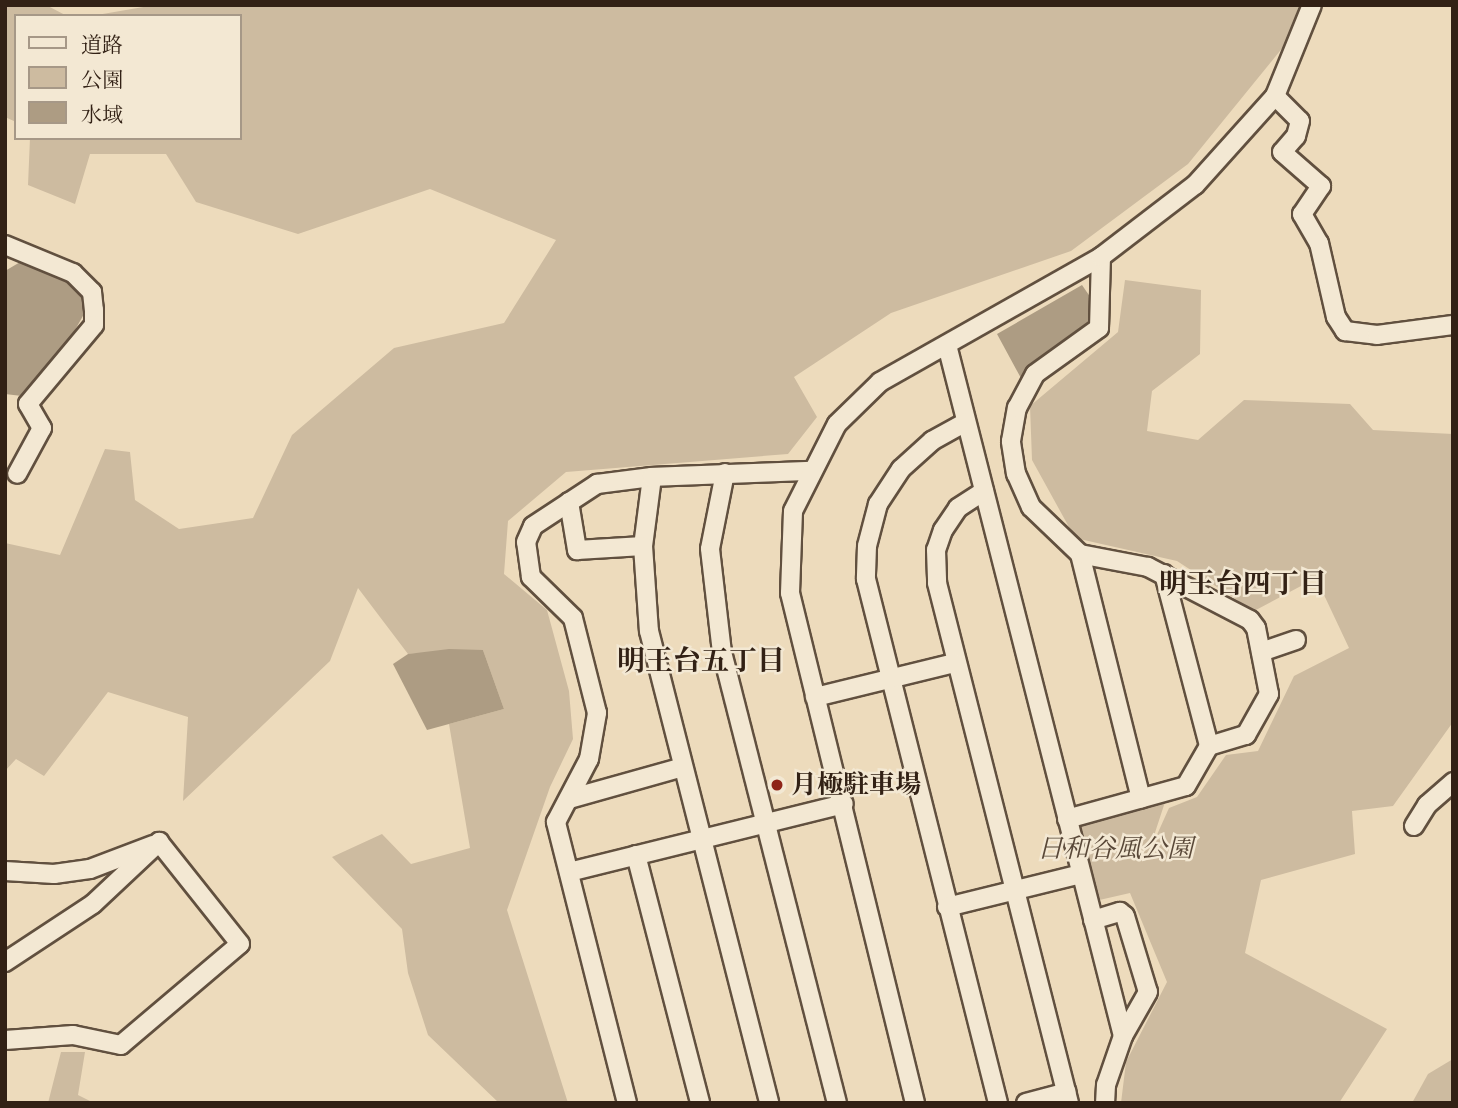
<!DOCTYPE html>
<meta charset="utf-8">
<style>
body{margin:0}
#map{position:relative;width:1458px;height:1108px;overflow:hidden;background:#eddbbc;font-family:"IM FELL French Canon","Noto Serif JP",serif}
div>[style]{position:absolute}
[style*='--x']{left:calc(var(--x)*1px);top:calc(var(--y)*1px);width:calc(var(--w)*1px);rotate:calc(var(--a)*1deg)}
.green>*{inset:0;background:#cdbba0}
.water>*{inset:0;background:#ad9c83}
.roads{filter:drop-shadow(2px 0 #61503f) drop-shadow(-2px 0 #61503f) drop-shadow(0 2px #61503f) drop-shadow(0 -2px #61503f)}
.minor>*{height:18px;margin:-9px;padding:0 9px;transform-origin:9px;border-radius:9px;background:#f3e8d3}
.dots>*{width:19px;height:19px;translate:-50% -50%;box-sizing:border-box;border:4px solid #f3e8d3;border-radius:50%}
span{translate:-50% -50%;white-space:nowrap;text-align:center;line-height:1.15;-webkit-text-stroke:5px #f3e8d3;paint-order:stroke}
.poi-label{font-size:26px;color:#322115;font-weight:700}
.left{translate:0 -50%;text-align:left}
.park-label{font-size:26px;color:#594838;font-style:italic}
.neighbourhood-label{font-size:28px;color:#322115;font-weight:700}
.frame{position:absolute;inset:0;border:7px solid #322115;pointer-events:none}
.legend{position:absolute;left:14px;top:14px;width:228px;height:126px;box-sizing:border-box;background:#f3e8d3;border:2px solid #a69887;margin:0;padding:9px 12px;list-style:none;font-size:21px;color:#322115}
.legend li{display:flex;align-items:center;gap:14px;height:35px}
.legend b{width:35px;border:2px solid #a69887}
</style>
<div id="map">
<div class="green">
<div style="clip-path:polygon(5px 5px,46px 5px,67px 16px,16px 16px,16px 122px,5px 117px)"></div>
<div style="clip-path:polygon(155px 5px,1299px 5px,1288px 41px,1188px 164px,1071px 251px,891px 313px,794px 377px,817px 417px,788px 454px,566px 472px,508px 521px,504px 574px,547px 610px,569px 691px,573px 739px,550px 787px,507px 910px,568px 1103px,499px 1103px,428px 1035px,408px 973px,402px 929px,332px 857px,382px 834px,411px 864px,470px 848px,449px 724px,504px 709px,483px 650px,408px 654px,358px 588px,330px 661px,183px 801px,188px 717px,108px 692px,44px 776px,16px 759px,5px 771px,5px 543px,60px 555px,105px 449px,130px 452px,135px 500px,179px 529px,253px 518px,292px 435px,394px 348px,504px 323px,556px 240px,430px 189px,298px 234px,196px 202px,166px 154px,90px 154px,75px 204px,28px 185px,30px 138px,240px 138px,240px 16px,91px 16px)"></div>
<div style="clip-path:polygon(1125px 280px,1201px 290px,1200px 354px,1152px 391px,1147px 431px,1198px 440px,1244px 400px,1350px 404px,1373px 430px,1453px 434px,1453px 722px,1393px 806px,1352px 811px,1355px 854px,1261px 880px,1245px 953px,1387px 1029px,1339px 1103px,1121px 1103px,1126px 1062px,1167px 982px,1130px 893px,1095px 901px,1077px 827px,1166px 799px,1147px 857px,1169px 808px,1197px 797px,1226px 755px,1258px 751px,1294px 676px,1349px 648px,1316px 578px,1254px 611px,1177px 561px,1075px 538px,1032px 460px,1030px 406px,1118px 332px)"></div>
<div style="clip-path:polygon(61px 1052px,85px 1052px,78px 1095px,94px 1103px,48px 1103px)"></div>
<div style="clip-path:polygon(1453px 1059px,1453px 1103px,1412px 1103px,1428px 1074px)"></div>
</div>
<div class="water">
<div style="clip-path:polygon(27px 258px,54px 268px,83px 293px,84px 314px,66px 346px,22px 396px,5px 394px,5px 271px)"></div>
<div style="clip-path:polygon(1082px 285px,1095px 304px,1092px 326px,1036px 362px,1022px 380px,997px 334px)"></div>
<div style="clip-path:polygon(449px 649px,483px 650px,504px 709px,427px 730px,393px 664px,408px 654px)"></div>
</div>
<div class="roads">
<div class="minor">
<div style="--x:1275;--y:96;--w:35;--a:45"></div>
<div style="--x:1300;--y:121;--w:16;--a:105"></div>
<div style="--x:1296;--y:136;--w:21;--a:131"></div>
<div style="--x:1282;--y:152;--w:52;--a:41.1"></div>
<div style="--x:1321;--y:186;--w:34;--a:124"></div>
<div style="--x:1302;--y:214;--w:34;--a:60"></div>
<div style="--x:1319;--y:243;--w:76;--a:77.1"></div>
<div style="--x:1336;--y:317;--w:17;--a:57"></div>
<div style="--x:1345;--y:331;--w:32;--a:7"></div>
<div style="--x:1377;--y:335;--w:77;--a:-7.5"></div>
<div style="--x:5;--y:245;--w:74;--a:22.4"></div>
<div style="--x:73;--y:273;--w:27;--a:45"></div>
<div style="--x:92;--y:292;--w:18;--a:84"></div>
<div style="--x:94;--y:310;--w:15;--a:90"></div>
<div style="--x:94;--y:325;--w:103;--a:129.9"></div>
<div style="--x:28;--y:404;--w:28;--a:60"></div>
<div style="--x:42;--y:428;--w:52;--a:118.5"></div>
<div style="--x:947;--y:345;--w:713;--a:75.71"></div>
<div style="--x:966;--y:422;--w:39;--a:151"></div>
<div style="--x:932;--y:441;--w:42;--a:137.9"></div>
<div style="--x:901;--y:469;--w:42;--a:123.3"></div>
<div style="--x:878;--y:504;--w:43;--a:104.7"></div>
<div style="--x:867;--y:546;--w:33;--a:92"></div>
<div style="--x:866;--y:579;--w:540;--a:75.86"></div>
<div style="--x:725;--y:473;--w:77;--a:101.2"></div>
<div style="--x:710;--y:549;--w:104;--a:83.4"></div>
<div style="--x:722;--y:652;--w:465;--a:75.7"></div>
<div style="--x:652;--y:477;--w:70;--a:97.4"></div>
<div style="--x:643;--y:546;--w:85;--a:86"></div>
<div style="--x:649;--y:631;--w:487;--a:75.7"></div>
<div style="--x:984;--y:491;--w:31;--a:147"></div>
<div style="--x:958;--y:508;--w:27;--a:124"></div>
<div style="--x:943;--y:530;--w:21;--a:109"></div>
<div style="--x:936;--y:550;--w:33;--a:88"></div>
<div style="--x:937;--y:583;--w:536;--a:75.76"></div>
<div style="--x:569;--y:502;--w:49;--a:80.5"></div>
<div style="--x:577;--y:550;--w:66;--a:-3.5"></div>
<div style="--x:1080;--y:554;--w:252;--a:76"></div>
<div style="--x:1164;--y:574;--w:178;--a:75.3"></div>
<div style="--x:1261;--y:652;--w:37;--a:-19"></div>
<div style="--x:815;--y:697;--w:144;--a:-13.7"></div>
<div style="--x:569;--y:799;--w:118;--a:-15.7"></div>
<div style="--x:1067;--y:819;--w:123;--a:-15.5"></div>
<div style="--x:1186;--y:786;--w:46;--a:-60.1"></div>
<div style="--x:1209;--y:746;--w:39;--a:-17"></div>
<div style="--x:1246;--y:735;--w:47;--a:-60.7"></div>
<div style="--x:1269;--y:694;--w:67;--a:-101.1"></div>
<div style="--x:1256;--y:628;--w:10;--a:-127"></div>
<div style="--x:1250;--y:620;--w:115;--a:-152.5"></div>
<div style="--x:1148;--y:567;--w:69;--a:-169.2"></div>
<div style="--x:1080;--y:554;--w:68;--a:-136.2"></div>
<div style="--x:1031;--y:507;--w:36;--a:-114"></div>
<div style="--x:1016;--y:474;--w:33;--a:-99"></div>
<div style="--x:1011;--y:441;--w:34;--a:-80"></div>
<div style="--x:1017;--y:408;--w:38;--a:-62"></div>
<div style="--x:1035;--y:374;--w:79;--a:-35.7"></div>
<div style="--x:1099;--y:328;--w:71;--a:-88.4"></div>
<div style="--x:1414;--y:826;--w:25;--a:-58"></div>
<div style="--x:1427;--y:805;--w:35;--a:-41"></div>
<div style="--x:636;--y:855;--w:256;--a:75.5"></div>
<div style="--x:5;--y:871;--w:49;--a:3.5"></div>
<div style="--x:54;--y:874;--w:36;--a:-8"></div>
<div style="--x:90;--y:869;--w:67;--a:-20.9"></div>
<div style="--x:569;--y:872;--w:283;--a:-13.9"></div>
<div style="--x:947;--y:907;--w:138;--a:-13.8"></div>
<div style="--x:1093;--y:920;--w:28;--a:-17"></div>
<div style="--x:1120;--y:912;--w:6;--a:39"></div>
<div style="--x:1125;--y:916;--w:79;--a:73.2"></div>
<div style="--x:1148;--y:992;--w:51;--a:119.6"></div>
<div style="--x:1123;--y:1036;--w:52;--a:109.1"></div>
<div style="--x:1106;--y:1085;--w:18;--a:93"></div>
<div style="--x:5;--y:962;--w:105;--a:-33.4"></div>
<div style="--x:93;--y:904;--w:91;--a:-43.2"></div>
<div style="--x:159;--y:842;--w:130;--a:51.5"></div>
<div style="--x:240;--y:944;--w:156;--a:139.7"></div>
<div style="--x:121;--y:1045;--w:49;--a:-168.2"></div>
<div style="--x:73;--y:1035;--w:68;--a:175.8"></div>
<div style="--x:627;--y:1103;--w:290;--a:-104.2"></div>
<div style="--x:556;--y:822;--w:71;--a:-62.4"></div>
<div style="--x:589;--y:759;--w:47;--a:-80.1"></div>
<div style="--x:597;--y:713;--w:98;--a:-104.2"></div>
<div style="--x:573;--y:618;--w:59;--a:-135.7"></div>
<div style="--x:531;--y:577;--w:35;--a:-98"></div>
<div style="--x:526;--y:542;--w:17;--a:-66"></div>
<div style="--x:533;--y:526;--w:77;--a:-33.3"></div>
<div style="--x:597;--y:484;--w:55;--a:-7.3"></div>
<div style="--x:652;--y:477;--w:158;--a:-2.2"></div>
<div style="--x:915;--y:1103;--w:525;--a:-103.77"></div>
<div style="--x:790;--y:593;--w:82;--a:-87.9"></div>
<div style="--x:793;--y:511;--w:97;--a:-63.2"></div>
<div style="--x:837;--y:424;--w:60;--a:-44.3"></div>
<div style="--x:880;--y:382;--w:254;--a:-29.5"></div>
<div style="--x:1101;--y:257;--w:118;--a:-37.5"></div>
<div style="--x:1195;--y:185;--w:120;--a:-48"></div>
<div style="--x:1275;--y:96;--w:98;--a:-67.9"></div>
<div style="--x:1026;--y:1103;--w:42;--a:-15"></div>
</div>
</div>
<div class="dots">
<div style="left:777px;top:785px;background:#8f2418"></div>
</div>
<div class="poi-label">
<span class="left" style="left:791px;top:785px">月極駐車場</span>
</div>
<div class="park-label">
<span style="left:1115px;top:849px">日和谷風公園</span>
</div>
<div class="neighbourhood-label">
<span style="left:1243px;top:584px">明王台四丁目</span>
<span style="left:701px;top:661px">明王台五丁目</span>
</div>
<div class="frame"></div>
<ul class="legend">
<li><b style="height:9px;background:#f3e8d3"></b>道路</li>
<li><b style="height:19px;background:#cdbba0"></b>公園</li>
<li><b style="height:19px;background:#ad9c83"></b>水域</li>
</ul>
</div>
